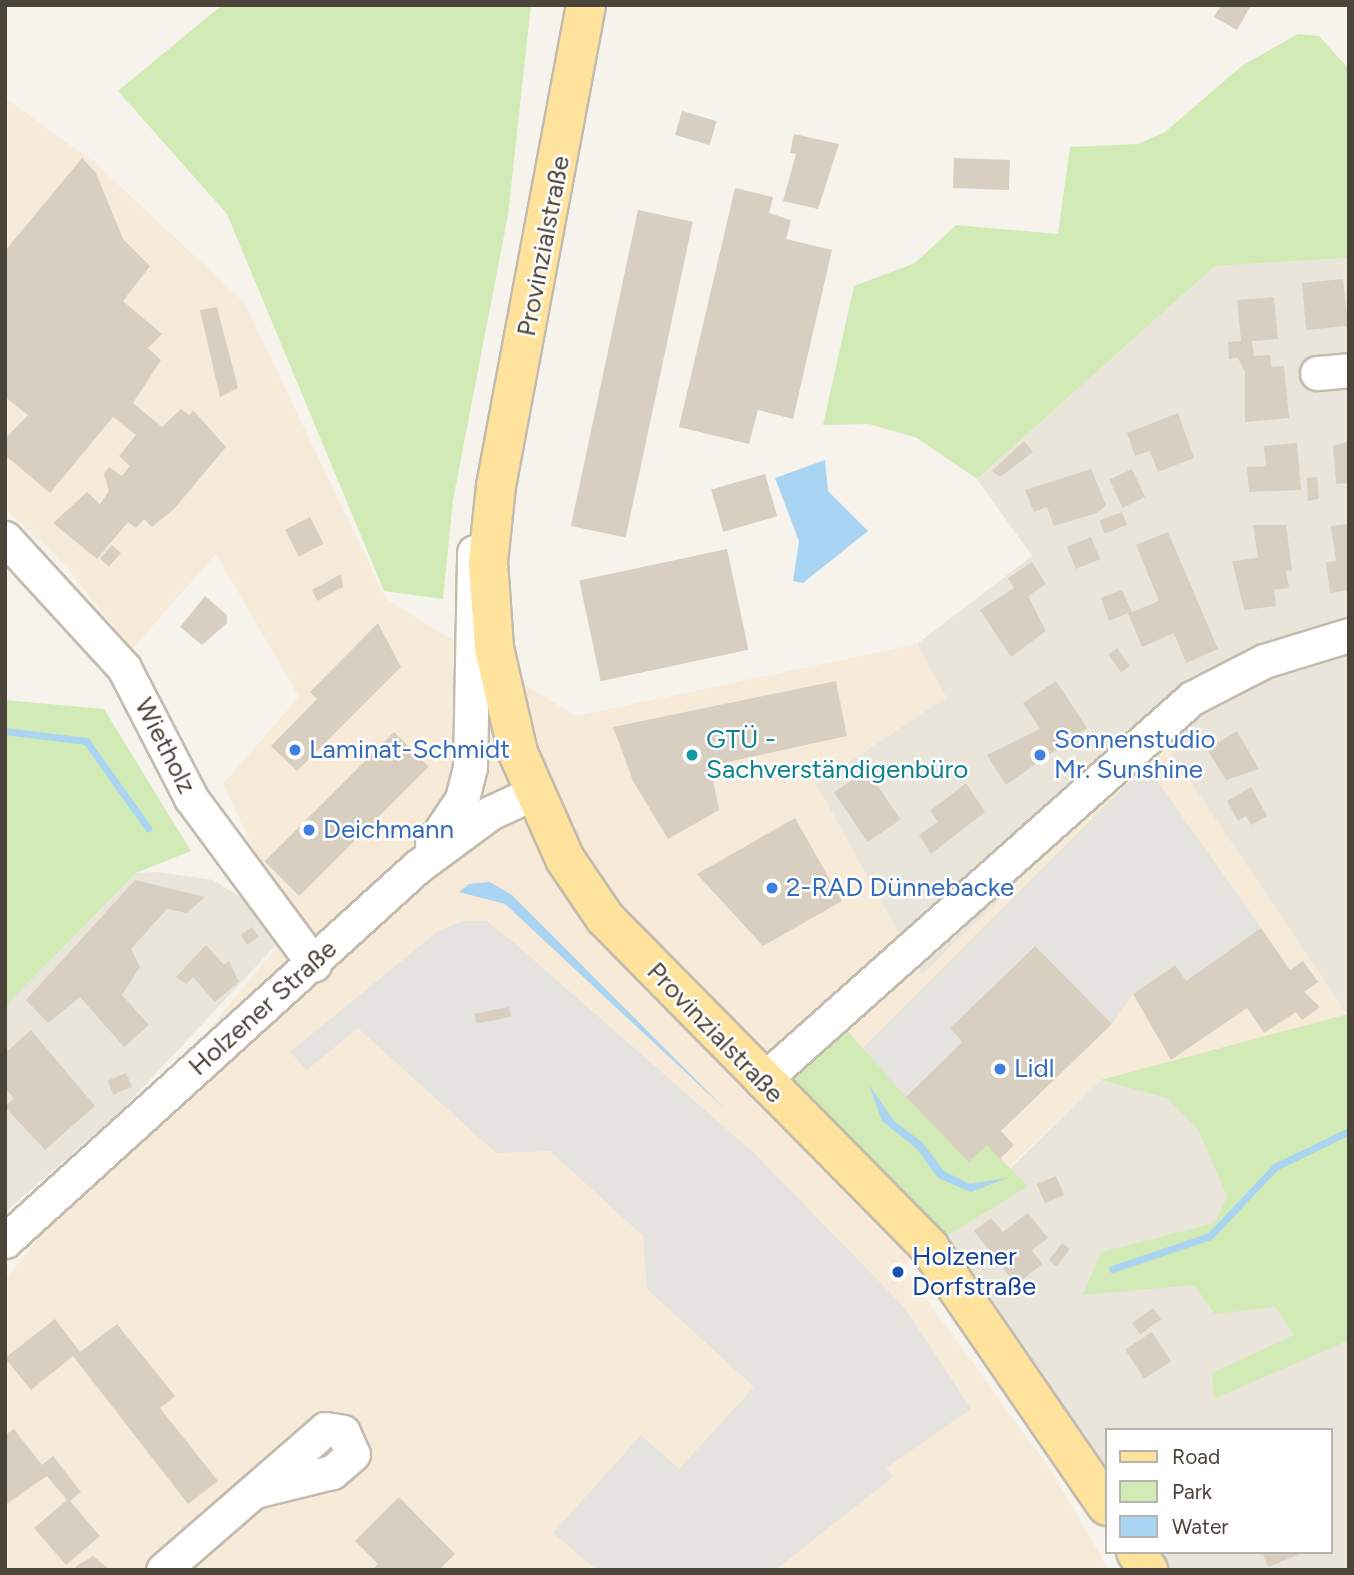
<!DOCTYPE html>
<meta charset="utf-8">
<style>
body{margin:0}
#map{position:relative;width:1354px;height:1575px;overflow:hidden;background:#f6f3ec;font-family:Figtree,sans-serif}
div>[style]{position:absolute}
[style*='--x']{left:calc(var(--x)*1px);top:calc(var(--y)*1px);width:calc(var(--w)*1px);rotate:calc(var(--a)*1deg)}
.residential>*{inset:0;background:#eae5da}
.commercial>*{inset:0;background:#f7ead8}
.green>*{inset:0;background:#d2eab5}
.parking>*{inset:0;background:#e5e3e0}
.water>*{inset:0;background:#a9d4f2}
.stream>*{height:7px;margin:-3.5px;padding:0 3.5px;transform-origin:3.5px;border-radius:3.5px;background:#a9d4f2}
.building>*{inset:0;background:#d8cfc1;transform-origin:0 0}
.roads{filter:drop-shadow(2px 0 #c2bbae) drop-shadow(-2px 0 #c2bbae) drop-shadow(0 2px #c2bbae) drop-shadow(0 -2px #c2bbae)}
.minor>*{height:33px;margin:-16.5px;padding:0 16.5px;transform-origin:16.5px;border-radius:16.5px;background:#fff}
.major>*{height:38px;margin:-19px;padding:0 19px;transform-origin:19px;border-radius:19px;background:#ffe39c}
.dots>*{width:19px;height:19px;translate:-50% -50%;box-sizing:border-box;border:4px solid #fff;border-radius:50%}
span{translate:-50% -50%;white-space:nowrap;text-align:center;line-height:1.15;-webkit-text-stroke:5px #fff;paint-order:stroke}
.street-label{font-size:26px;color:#4b4439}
.culture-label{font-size:26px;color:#0d838f}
.left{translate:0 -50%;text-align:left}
.shop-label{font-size:26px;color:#366cbe}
.transit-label{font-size:26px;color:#164399}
.frame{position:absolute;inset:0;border:7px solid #4b4439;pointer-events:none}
.legend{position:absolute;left:1105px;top:1428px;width:228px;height:126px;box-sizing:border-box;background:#fff;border:2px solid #b7b4b0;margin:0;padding:9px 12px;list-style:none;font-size:21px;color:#4b4439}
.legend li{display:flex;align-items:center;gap:14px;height:35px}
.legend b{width:35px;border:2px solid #b7b4b0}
</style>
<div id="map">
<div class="residential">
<div style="clip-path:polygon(1349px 258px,1349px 1570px,1148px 1570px,1136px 1552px,1331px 1552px,1331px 1430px,1107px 1430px,1107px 1506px,929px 1247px,1101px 1080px,1163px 742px,922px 975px,816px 784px,946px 697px,917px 644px,1032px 556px,977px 479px,1215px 266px)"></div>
<div style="clip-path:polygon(157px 872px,213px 880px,291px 929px,119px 1113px,5px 1212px,5px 1005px,136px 873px)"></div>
</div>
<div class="commercial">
<div style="clip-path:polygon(5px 98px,95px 163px,244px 302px,386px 599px,576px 716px,917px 644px,946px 697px,816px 784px,922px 975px,1164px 742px,1347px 1014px,1101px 1080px,903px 1267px,1052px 1472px,1109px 1570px,5px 1570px,5px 1280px,291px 929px,223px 784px,299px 697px,216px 554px,132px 649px,56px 555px,5px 510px)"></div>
</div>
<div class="green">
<div style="clip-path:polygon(222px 5px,531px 5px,508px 215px,453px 500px,443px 599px,384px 591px,227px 214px,118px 91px)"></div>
<div style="clip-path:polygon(1298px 34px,1319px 36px,1349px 69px,1349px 258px,1215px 266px,977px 479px,917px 438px,869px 424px,823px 425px,854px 286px,915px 263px,956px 225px,1058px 234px,1070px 147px,1138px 144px,1165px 132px,1243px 65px)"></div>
<div style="clip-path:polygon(5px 700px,104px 709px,191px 851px,136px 873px,5px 1006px)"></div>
<div style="clip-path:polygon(1349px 1014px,1349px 1340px,1214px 1399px,1212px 1373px,1294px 1335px,1275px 1307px,1215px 1314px,1194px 1285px,1083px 1295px,1101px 1252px,1215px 1223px,1227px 1197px,1198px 1129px,1167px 1098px,1101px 1080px)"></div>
<div style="clip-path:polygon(836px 1019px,969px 1162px,987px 1145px,1028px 1186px,929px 1247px,762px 1081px)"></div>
</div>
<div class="parking">
<div style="clip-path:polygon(1146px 765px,1261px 928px,1186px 981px,1174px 965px,1133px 994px,1112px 1024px,1034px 946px,950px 1028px,962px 1042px,906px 1097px,863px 1048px)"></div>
<div style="clip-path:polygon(462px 921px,486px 921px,512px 941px,754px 1153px,904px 1307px,971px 1409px,886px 1468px,893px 1477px,775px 1570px,597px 1570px,553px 1533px,641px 1435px,679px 1469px,754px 1387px,647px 1289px,643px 1236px,550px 1151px,496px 1153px,358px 1028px,307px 1070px,290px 1052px,437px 932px)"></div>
</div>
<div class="water">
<div style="clip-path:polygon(825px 460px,828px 491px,868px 531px,803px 583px,793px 581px,799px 541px,775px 478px)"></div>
<div style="clip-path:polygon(490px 882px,512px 895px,725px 1109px,505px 904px,459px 892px,469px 884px)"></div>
<div style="clip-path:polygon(869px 1085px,895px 1122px,922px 1142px,944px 1171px,970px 1184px,1007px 1178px,971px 1192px,938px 1178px,917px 1149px,882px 1121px)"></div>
</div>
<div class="stream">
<div style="--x:5;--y:731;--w:82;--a:7"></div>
<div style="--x:86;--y:741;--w:107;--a:54.5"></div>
<div style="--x:1112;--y:1269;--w:103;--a:-18.6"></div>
<div style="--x:1210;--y:1236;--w:95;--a:-46.7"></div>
<div style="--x:1275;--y:1167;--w:82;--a:-25.9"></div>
</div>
<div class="building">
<div style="clip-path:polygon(1221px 5px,1251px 5px,1237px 30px,1214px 17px)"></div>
<div style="left:682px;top:111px;width:36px;height:25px;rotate:16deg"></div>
<div style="clip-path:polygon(794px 134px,839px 144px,818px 209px,783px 201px,796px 154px,790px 153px)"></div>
<div style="clip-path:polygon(82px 158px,96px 173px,123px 239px,150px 266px,123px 301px,162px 334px,148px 348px,161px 360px,133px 403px,162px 427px,181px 409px,189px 415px,193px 410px,226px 447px,175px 508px,152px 527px,144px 519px,136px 528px,128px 522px,97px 559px,53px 523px,87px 492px,100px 504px,109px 491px,104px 474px,109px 467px,122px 476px,130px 466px,119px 456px,136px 435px,113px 417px,50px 493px,5px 455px,5px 439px,28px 415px,5px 397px,5px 251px)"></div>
<div style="left:954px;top:158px;width:56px;height:30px;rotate:2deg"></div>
<div style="clip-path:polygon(735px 188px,773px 197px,769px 213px,791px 220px,786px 239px,832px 250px,793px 419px,758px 410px,749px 444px,679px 427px)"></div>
<div style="left:638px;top:210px;width:56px;height:323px;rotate:12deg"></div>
<div style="clip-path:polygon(1343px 279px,1349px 335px,1346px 326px,1306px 330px,1302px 283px)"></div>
<div style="clip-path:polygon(1274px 297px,1278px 339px,1252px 341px,1254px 356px,1270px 355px,1271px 367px,1284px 366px,1289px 418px,1245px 422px,1245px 372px,1238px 358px,1229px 359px,1228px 342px,1241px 341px,1237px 300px)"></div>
<div style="clip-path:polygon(217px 307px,238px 388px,220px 397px,200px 310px)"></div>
<div style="clip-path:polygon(1178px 413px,1194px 458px,1158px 472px,1150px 451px,1135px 456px,1127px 433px)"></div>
<div style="clip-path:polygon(1024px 441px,1033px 452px,1000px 477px,992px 471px)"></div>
<div style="clip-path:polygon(1349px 441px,1349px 483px,1336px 484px,1333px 446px)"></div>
<div style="clip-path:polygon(1297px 443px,1301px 490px,1249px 492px,1247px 467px,1266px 466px,1264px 446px)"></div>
<div style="clip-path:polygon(1091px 469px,1106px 505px,1097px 513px,1054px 526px,1047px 507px,1034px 512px,1025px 490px)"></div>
<div style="left:1132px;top:469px;width:31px;height:25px;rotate:65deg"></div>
<div style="left:765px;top:474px;width:44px;height:56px;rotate:74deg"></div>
<div style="clip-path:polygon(1317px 477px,1319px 499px,1308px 501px,1307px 478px)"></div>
<div style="left:1122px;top:512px;width:14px;height:24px;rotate:69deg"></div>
<div style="left:310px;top:517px;width:30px;height:28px;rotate:63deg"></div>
<div style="clip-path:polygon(1349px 524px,1349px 590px,1330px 593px,1326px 562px,1336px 561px,1331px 526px)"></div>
<div style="clip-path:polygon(1253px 525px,1286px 525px,1292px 570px,1286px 571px,1289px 588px,1274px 590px,1276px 606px,1244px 610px,1232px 561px,1258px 558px)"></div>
<div style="clip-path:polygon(1168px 532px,1218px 649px,1186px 663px,1174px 633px,1142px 647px,1128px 613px,1109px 621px,1101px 598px,1122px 590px,1132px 612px,1159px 601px,1136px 545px)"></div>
<div style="left:1091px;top:537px;width:24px;height:26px;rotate:68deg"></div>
<div style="left:112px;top:545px;width:12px;height:18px;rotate:42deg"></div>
<div style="left:727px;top:549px;width:103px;height:151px;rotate:78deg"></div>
<div style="clip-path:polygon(1032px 562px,1046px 584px,1028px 596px,1046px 631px,1011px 657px,980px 610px,1014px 588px,1008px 578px)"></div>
<div style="clip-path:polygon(341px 574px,343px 587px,317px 601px,312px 590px)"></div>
<div style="clip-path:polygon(205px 596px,227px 615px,227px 623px,202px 645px,180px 627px)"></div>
<div style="clip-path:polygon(378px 623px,401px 667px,297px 771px,271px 746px,317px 699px,310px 692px)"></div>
<div style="left:1117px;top:648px;width:22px;height:11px;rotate:54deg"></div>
<div style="clip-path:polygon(836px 681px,847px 736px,710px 766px,719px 810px,668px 839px,633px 781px,613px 727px)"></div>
<div style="clip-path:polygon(1056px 681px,1087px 728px,1006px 785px,987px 755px,1040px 729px,1023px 703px)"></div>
<div style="clip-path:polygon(1237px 731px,1259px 769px,1226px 780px,1207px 749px)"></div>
<div style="left:394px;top:732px;width:49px;height:183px;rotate:45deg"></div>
<div style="left:867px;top:770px;width:60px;height:40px;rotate:56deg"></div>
<div style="clip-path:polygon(966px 783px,985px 812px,931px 854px,919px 835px,938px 822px,930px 811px)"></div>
<div style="clip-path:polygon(1251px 787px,1267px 816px,1251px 825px,1246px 816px,1238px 821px,1227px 801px)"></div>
<div style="clip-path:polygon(795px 818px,842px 901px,763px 946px,697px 874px)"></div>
<div style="clip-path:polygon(135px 880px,205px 897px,187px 913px,167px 909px,131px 949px,140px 967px,122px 995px,149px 1025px,124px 1047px,80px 997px,48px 1023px,26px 1000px)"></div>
<div style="left:252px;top:927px;width:12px;height:14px;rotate:55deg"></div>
<div style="clip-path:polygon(1261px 928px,1290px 970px,1303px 961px,1318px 982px,1304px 992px,1320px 1007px,1302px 1020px,1296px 1012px,1264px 1033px,1247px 1008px,1171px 1060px,1133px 994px,1175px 965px,1186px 981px)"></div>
<div style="clip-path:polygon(206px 945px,224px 965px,229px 961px,239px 982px,215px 1002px,193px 977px,186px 984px,176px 977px)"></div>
<div style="clip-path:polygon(1035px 946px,1112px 1024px,1001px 1131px,1014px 1145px,1000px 1159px,987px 1145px,969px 1162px,906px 1097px,962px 1042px,950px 1028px)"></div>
<div style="left:509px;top:1007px;width:10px;height:35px;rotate:79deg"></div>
<div style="clip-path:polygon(31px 1030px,95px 1106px,45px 1150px,5px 1107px,14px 1098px,5px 1088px,5px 1053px)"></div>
<div style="left:126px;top:1073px;width:15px;height:20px;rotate:67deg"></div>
<div style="left:1056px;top:1176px;width:21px;height:21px;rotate:67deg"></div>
<div style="clip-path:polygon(1028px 1213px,1048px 1238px,1032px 1250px,1042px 1264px,1016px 1285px,974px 1231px,991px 1218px,1003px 1232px)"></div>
<div style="left:1062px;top:1243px;width:10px;height:22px;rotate:37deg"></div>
<div style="left:1153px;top:1308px;width:14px;height:26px;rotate:54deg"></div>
<div style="clip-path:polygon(55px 1319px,80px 1352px,117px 1324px,175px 1396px,160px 1408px,218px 1481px,188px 1504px,73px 1356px,31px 1390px,5px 1358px)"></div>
<div style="left:1152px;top:1332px;width:35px;height:32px;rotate:57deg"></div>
<div style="clip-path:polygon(14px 1429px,42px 1465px,53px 1456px,81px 1492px,70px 1501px,100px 1536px,66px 1565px,34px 1528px,67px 1500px,47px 1476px,5px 1505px,5px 1435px)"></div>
<div style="clip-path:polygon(399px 1497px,455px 1554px,439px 1570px,372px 1570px,378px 1564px,355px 1541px)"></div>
<div style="clip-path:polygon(1262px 1552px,1305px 1552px,1268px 1567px)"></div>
<div style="clip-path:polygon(93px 1556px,110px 1570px,77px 1570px,75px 1567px)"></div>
</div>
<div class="roads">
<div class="minor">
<div style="--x:1317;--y:373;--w:32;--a:-5"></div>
<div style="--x:5;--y:538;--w:176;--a:47.5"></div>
<div style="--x:124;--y:668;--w:146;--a:62.7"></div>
<div style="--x:191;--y:798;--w:207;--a:53.5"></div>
<div style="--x:432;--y:844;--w:54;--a:-56.3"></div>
<div style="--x:462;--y:799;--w:32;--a:-76"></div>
<div style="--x:470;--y:768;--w:216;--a:-88.9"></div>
<div style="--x:762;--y:1081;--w:576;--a:-41.69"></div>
<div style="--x:1192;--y:698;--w:81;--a:-27.2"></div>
<div style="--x:1264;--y:661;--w:89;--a:-17"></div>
<div style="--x:5;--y:1241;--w:556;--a:-42.23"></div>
<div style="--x:417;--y:867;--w:91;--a:-36.5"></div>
<div style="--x:490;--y:813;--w:47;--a:-24.9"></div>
<div style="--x:163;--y:1570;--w:215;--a:-41"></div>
<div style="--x:325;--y:1429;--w:18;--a:9"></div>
<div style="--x:343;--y:1432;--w:24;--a:66"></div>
<div style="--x:353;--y:1454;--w:28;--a:139"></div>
<div style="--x:332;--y:1472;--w:75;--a:166.1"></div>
</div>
<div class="major">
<div style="--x:586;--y:5;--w:489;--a:100.6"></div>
<div style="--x:496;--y:486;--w:76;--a:96"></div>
<div style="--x:488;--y:562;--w:86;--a:86"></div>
<div style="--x:494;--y:648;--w:108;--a:77.1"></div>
<div style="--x:518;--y:753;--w:116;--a:66.1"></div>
<div style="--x:565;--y:859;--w:71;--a:55.9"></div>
<div style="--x:605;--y:918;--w:462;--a:45.4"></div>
<div style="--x:929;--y:1247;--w:314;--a:55.5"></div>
<div style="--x:1136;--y:1552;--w:22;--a:56"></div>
</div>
</div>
<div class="dots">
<div style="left:295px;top:750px;background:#3f7fe0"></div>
<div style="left:692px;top:755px;background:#0f9aa8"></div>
<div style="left:1040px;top:755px;background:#3f7fe0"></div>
<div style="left:309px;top:830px;background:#3f7fe0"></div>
<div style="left:772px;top:888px;background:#3f7fe0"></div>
<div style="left:1000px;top:1069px;background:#3f7fe0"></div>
<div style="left:898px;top:1272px;background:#1a4fb4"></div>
</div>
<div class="street-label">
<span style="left:544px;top:246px;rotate:-79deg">Provinzialstraße</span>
<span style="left:165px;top:746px;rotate:63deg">Wietholz</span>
<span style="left:263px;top:1008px;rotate:-42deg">Holzener Straße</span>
<span style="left:715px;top:1033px;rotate:46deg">Provinzialstraße</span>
</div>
<div class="culture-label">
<span class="left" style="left:706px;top:755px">GTÜ -<br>Sachverständigenbüro</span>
</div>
<div class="shop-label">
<span class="left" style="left:1054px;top:755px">Sonnenstudio<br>Mr. Sunshine</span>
<span class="left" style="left:309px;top:750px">Laminat-Schmidt</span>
<span class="left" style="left:323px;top:830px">Deichmann</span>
<span class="left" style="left:786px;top:888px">2-RAD Dünnebacke</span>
<span class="left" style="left:1014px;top:1069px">Lidl</span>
</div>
<div class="transit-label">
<span class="left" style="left:912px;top:1272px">Holzener<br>Dorfstraße</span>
</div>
<div class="frame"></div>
<ul class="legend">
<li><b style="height:9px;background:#ffe39c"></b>Road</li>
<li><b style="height:19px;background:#d2eab5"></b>Park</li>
<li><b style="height:19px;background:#a9d4f2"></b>Water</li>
</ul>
</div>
